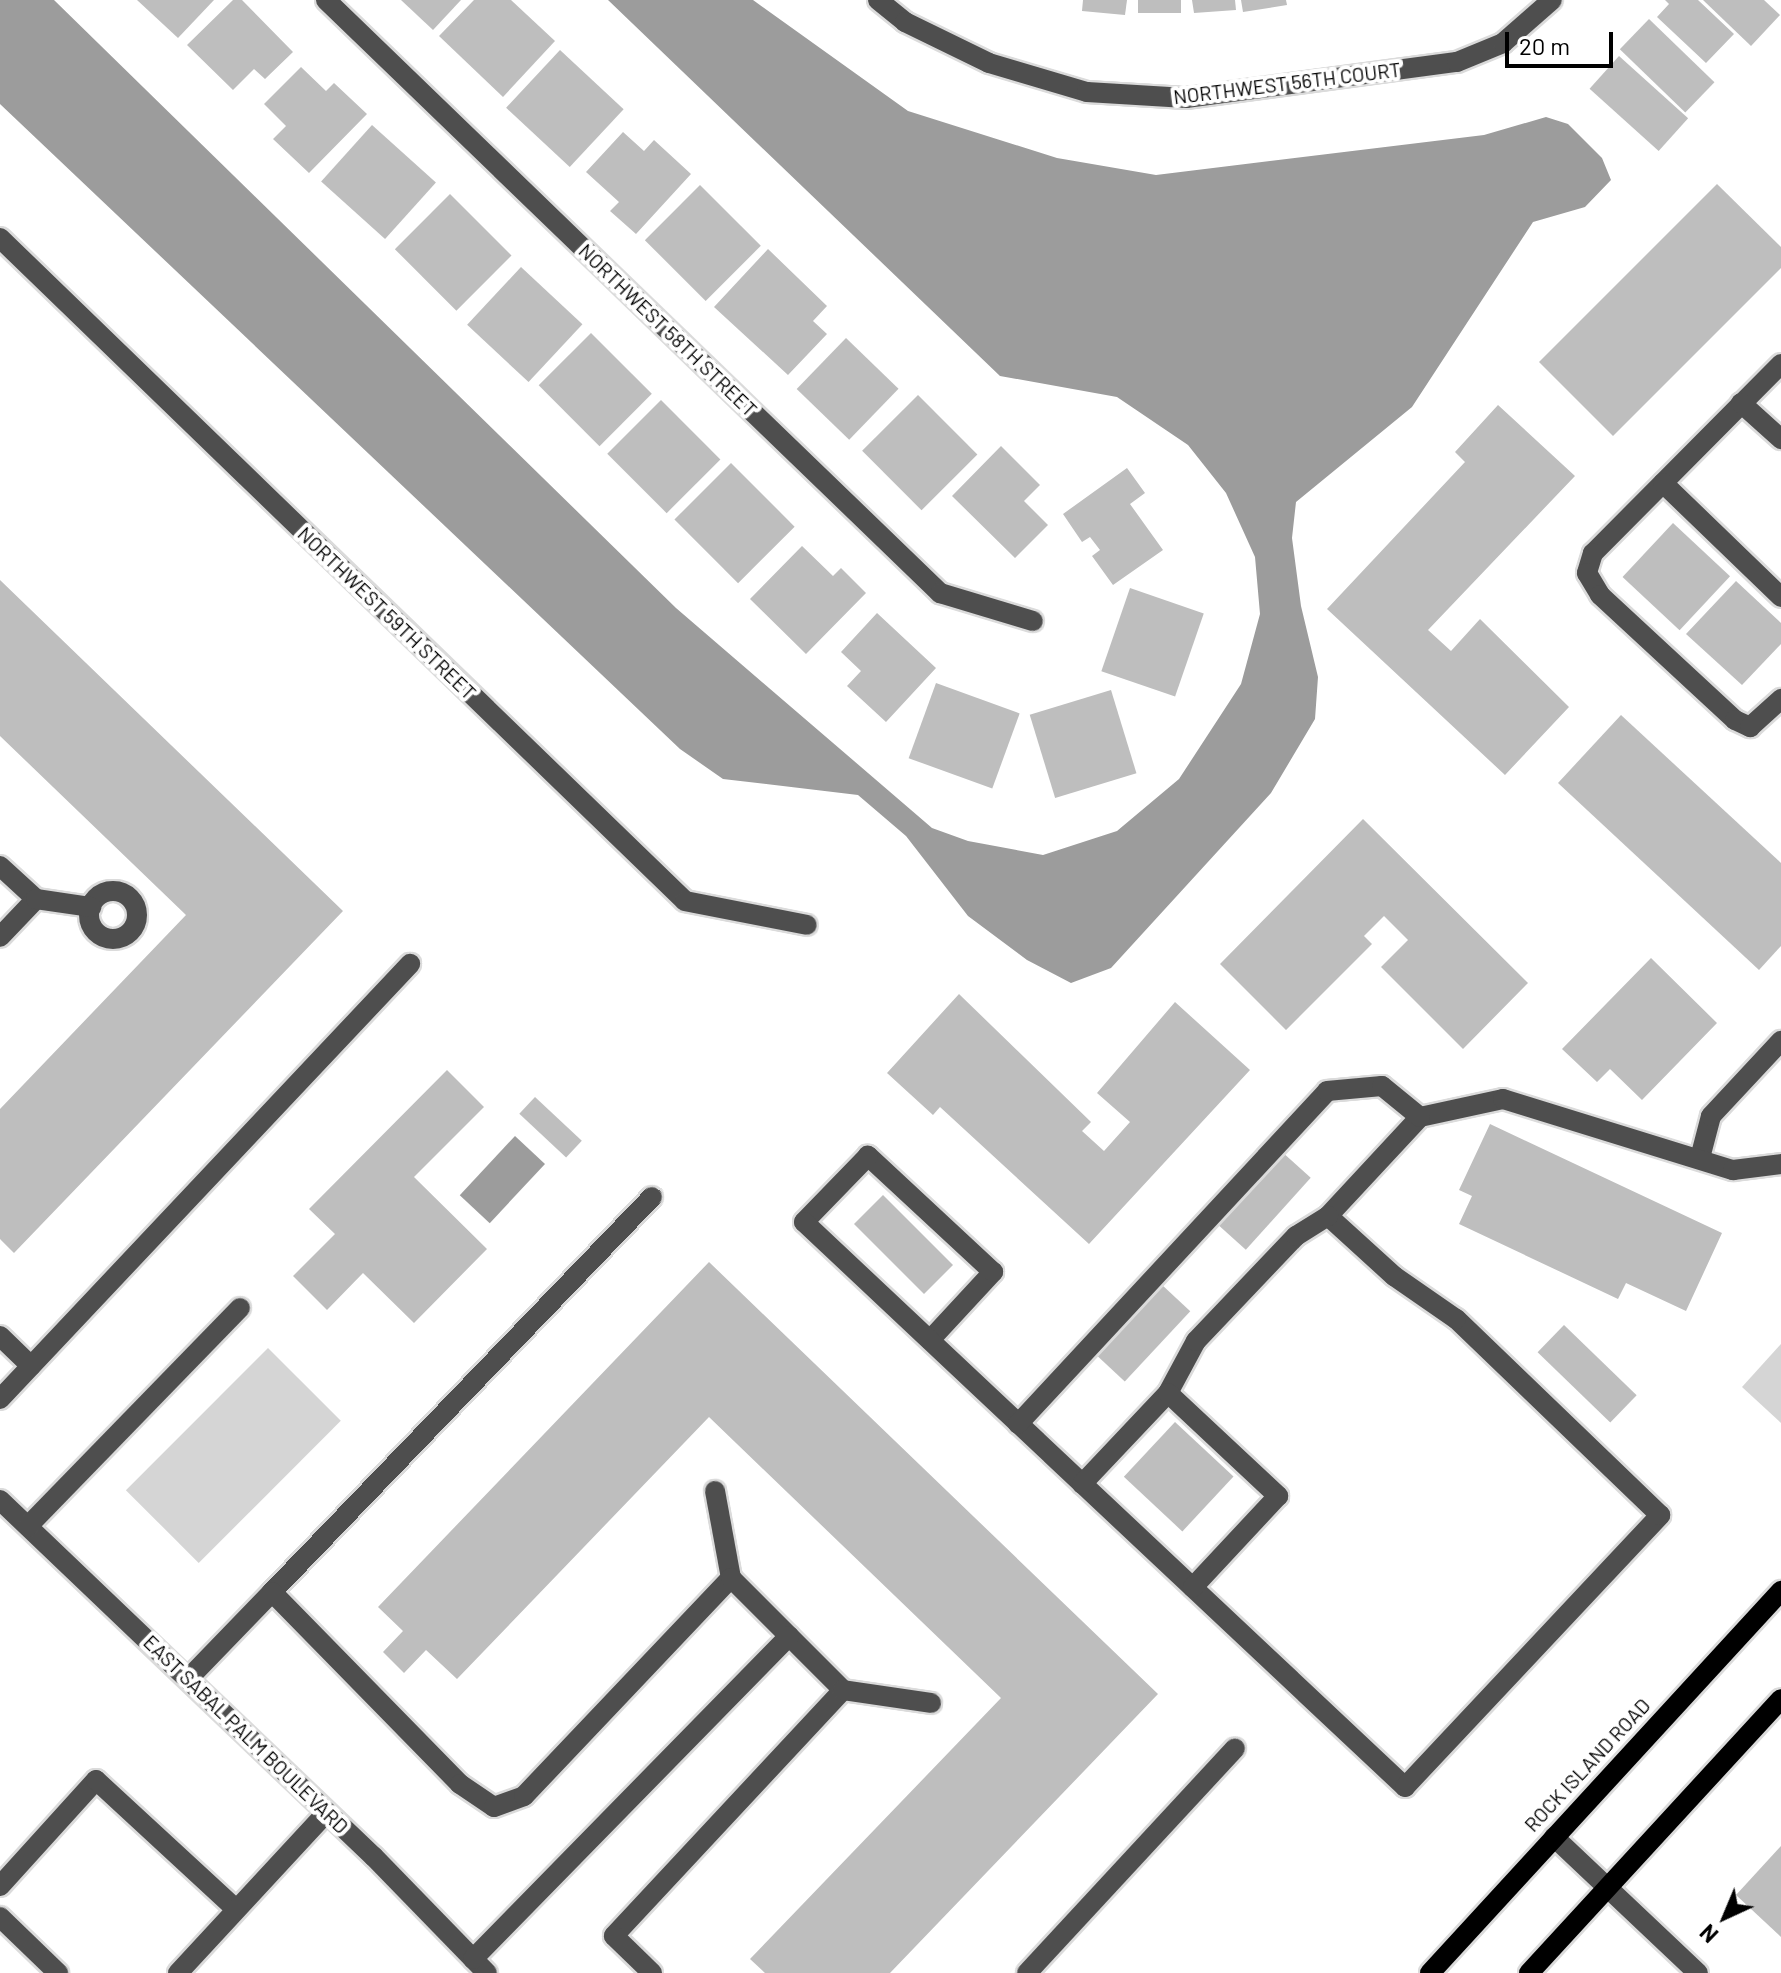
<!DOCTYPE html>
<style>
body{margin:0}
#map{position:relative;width:1781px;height:1973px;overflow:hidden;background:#fff;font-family:Barlow,sans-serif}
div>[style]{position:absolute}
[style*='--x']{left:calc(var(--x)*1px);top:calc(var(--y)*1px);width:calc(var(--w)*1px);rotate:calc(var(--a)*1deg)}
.green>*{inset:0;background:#d5d5d5;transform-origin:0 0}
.water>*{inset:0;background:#9c9c9c;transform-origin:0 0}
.building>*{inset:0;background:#bebebe;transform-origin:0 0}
.roads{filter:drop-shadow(2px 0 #dbdbdb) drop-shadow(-2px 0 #dbdbdb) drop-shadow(0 2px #dbdbdb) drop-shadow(0 -2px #dbdbdb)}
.minor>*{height:20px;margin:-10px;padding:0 10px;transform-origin:10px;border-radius:10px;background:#4e4e4e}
.minor>.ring{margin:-10px;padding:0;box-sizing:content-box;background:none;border:20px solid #4e4e4e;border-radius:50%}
.major>*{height:20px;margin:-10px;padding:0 10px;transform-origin:10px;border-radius:10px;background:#000}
span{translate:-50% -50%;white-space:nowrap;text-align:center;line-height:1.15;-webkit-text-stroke:8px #fff;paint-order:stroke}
.street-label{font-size:20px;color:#000}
.north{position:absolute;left:1685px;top:1877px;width:80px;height:80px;-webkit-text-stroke:6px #fff;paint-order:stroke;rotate:224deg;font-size:22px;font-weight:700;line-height:32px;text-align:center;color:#000}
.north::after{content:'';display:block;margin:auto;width:28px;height:36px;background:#000;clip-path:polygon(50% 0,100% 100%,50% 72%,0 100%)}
.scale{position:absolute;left:1505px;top:32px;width:108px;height:36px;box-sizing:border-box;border:4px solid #000;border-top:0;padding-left:10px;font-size:24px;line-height:28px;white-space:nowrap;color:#000;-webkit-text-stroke:6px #fff;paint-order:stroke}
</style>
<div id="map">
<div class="green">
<div style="clip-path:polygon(1781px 1344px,1781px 1423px,1742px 1387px)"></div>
<div style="left:268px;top:1348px;width:103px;height:201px;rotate:45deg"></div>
</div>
<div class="water">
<div style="clip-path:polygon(0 0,54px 0,676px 608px,932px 828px,968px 841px,1043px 855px,1117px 831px,1179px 779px,1241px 684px,1260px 614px,1255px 557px,1226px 493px,1188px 445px,1117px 397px,1000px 376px,608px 0,753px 0,908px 111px,1057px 158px,1156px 175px,1484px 135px,1546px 117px,1568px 124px,1602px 158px,1611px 180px,1585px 207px,1533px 222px,1412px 407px,1296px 502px,1292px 538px,1301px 606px,1318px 677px,1315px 719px,1271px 793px,1111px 968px,1071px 983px,1027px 960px,968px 916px,906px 836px,858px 795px,723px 779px,680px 749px,0 104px)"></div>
<div style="left:515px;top:1136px;width:41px;height:81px;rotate:43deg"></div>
</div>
<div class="building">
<div style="clip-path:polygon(137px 0,214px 0,178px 38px)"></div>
<div style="clip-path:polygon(233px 0,242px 0,293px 52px,265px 79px,254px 69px,233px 90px,187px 45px)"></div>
<div style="clip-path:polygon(401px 0,461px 0,433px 30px)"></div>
<div style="clip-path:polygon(474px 0,511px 0,555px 41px,503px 97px,439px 36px)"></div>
<div style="clip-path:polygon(1083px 0,1127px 0,1125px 15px,1082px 11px)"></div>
<div style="left:1138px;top:0;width:43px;height:13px"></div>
<div style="clip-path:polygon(1192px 0,1235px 0,1236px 10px,1194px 13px)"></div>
<div style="clip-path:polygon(1241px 0,1286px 0,1287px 5px,1243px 12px)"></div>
<div style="clip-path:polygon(1665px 0,1698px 0,1734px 34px,1706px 63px,1657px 17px,1669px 4px)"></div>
<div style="clip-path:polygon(1703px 0,1764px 0,1780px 15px,1751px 46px)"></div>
<div style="left:1649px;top:19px;width:91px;height:42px;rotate:44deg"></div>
<div style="left:560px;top:50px;width:87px;height:79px;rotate:43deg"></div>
<div style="left:1619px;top:56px;width:93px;height:44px;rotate:42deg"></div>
<div style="clip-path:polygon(301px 67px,326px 91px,334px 83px,367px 114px,309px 173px,273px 139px,286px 126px,264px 104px)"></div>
<div style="left:372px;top:125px;width:86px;height:76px;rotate:42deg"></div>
<div style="clip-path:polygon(623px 132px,644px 151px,654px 140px,691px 174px,636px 234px,610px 211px,619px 202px,586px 172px)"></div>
<div style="clip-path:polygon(1717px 184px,1781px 247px,1781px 268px,1613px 436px,1539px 362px)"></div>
<div style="left:700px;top:185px;width:86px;height:78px;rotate:45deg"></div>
<div style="left:450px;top:194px;width:87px;height:78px;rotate:45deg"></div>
<div style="clip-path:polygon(768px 249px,827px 306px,813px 321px,827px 334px,788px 375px,714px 307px)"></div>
<div style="left:521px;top:267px;width:84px;height:79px;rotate:43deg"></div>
<div style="left:591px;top:333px;width:86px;height:74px;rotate:45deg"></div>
<div style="left:846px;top:338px;width:73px;height:71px;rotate:44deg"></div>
<div style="left:918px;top:395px;width:84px;height:79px;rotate:45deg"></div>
<div style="left:661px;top:400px;width:84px;height:76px;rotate:45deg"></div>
<div style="clip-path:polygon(1498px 405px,1575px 476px,1428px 630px,1451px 651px,1480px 619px,1569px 707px,1505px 775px,1327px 609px,1465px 462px,1455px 452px)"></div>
<div style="clip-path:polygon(1001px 446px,1040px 485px,1024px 501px,1048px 525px,1015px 558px,952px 496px)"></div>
<div style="left:731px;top:463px;width:90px;height:80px;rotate:45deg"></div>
<div style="clip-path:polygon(1127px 468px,1145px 493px,1130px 504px,1163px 550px,1113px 585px,1092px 556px,1100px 550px,1090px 537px,1082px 542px,1063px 514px)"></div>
<div style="left:1673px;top:523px;width:78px;height:74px;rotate:43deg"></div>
<div style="clip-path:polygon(802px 546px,833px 576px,841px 568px,866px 593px,806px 654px,750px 599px)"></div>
<div style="clip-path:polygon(0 580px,343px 911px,14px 1253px,0 1239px,0 1109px,186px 915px,0 736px)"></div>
<div style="clip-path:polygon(1736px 581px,1781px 623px,1781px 644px,1742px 685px,1686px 634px)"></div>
<div style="left:1130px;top:588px;width:78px;height:88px;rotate:19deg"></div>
<div style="clip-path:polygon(877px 613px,936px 668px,886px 722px,847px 686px,861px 671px,841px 652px)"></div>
<div style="left:936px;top:683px;width:89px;height:80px;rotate:20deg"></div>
<div style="left:1111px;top:690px;width:87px;height:85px;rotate:73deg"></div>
<div style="clip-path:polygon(1621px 715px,1781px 863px,1781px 946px,1759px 970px,1558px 783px)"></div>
<div style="clip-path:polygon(1363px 819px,1528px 983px,1463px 1049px,1381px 967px,1408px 940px,1384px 916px,1364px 936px,1372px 944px,1286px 1030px,1220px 964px)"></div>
<div style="clip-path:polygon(1651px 958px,1717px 1023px,1642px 1100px,1610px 1069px,1597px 1082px,1562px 1049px)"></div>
<div style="clip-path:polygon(959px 994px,1091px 1122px,1082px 1131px,1104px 1151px,1130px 1122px,1097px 1093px,1175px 1002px,1250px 1070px,1089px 1244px,940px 1107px,933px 1115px,887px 1073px)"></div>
<div style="clip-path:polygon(447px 1070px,484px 1107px,414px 1177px,487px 1249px,414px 1323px,363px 1273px,327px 1310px,293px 1276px,335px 1234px,309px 1209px)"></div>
<div style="left:535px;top:1097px;width:64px;height:23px;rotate:43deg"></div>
<div style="clip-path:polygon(1490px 1124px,1722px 1233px,1686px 1311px,1626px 1283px,1618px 1299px,1459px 1224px,1472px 1196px,1459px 1190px)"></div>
<div style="left:1281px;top:1151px;width:40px;height:97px;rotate:42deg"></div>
<div style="left:883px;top:1195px;width:99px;height:41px;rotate:45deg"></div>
<div style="clip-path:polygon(709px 1262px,1158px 1694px,890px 1973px,765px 1973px,750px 1959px,1001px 1698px,709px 1417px,457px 1679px,426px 1650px,404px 1673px,383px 1652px,403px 1631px,378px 1607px)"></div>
<div style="left:1161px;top:1284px;width:40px;height:96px;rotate:43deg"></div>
<div style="left:1564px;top:1325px;width:101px;height:38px;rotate:44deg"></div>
<div style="left:1175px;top:1422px;width:80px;height:75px;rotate:43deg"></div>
<div style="clip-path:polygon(1781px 1846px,1781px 1937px,1736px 1895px)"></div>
</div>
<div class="roads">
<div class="minor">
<div style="--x:326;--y:0;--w:854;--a:44"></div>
<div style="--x:940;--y:593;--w:97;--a:16.8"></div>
<div style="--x:878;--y:0;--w:35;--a:39"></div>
<div style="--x:905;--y:22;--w:93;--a:26"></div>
<div style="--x:989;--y:63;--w:102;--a:16.5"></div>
<div style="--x:1087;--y:92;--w:99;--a:3.5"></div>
<div style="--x:1186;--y:98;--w:273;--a:-7.6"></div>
<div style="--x:1457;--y:62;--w:50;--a:-22.4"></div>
<div style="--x:1503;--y:43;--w:65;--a:-41.3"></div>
<div style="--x:0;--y:238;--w:953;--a:44.06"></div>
<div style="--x:685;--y:901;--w:124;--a:11.1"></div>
<div style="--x:1781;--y:364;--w:267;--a:134.8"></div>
<div style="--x:1593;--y:553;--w:21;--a:107"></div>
<div style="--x:1587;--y:573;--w:26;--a:59"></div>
<div style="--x:1600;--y:595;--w:184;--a:42.8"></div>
<div style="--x:1735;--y:720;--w:17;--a:25"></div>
<div style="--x:1750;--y:727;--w:42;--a:-42.1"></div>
<div style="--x:1741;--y:403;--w:54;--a:42"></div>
<div style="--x:1663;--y:483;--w:164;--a:44"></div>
<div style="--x:0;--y:866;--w:49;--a:42.5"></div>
<div style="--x:36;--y:899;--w:52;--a:133.5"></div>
<div class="ring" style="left:89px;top:891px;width:28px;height:28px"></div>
<div style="--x:36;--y:899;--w:56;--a:8.3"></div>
<div style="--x:1700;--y:1158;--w:43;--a:-75.3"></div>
<div style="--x:1711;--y:1116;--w:103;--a:-47"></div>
<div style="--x:0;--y:1336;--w:43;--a:44.1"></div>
<div style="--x:930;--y:1340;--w:93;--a:-47.2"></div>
<div style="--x:993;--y:1272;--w:171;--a:-137.1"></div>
<div style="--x:868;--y:1156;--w:92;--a:134.1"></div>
<div style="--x:804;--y:1222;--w:825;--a:43.23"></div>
<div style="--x:1405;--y:1787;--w:373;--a:-46.8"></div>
<div style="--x:1660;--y:1515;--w:283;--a:-136.1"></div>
<div style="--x:1456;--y:1319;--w:75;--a:-145.3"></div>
<div style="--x:1394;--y:1276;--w:89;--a:-137.7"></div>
<div style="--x:1328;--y:1216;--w:135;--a:-47.1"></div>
<div style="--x:1420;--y:1117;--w:85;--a:-12.2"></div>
<div style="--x:1503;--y:1099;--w:241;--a:17.2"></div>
<div style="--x:1733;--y:1170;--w:48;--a:-7.1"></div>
<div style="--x:1168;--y:1393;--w:59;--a:-61.7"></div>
<div style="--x:1196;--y:1341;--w:145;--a:-46.4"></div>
<div style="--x:1296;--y:1236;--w:38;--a:-32"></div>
<div style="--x:0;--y:1399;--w:598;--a:-46.69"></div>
<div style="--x:1018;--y:1424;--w:454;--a:-47.1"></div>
<div style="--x:1327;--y:1091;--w:55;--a:-5.2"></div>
<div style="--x:1382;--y:1086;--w:49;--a:39.2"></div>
<div style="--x:1082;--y:1484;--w:125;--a:-46.6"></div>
<div style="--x:1168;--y:1393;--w:151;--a:43.1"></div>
<div style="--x:1278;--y:1496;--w:125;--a:133"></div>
<div style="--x:715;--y:1491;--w:88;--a:79.6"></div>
<div style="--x:0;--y:1500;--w:517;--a:43.67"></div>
<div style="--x:374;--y:1857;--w:162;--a:45.8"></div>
<div style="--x:28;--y:1526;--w:304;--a:-45.8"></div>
<div style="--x:272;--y:1592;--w:548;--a:-46.11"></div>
<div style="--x:188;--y:1679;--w:121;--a:-46"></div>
<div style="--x:272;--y:1592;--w:269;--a:45.6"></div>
<div style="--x:460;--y:1784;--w:41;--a:34.1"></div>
<div style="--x:494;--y:1807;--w:32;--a:-20"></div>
<div style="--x:524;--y:1796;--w:301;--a:-46.5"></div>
<div style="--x:731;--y:1578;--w:158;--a:45"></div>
<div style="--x:843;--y:1690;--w:336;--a:133"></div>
<div style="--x:614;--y:1936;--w:53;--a:44.2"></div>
<div style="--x:843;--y:1690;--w:89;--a:8.4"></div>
<div style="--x:1554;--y:1837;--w:198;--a:43.4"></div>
<div style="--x:0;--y:1886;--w:143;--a:-47.8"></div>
<div style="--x:96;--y:1780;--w:190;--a:42.7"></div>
<div style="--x:0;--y:1917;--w:81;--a:44"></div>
<div style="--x:473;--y:1959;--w:452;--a:-45.6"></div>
<div style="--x:178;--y:1973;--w:219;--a:-47.2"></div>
<div style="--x:1027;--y:1973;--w:306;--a:-47.2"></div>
</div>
<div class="major">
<div style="--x:1430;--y:1973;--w:519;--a:-47.42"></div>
<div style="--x:1529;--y:1973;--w:372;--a:-47.4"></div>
</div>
</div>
<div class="street-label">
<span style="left:1287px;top:83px;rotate:-7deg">NORTHWEST 56TH COURT</span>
<span style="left:668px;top:330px;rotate:44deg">NORTHWEST 58TH STREET</span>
<span style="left:387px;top:613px;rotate:44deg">NORTHWEST 59TH STREET</span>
<span style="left:246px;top:1734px;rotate:44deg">EAST SABAL PALM BOULEVARD</span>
<span style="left:1587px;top:1765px;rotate:-47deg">ROCK ISLAND ROAD</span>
</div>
<div class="north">N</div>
<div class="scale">20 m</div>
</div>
